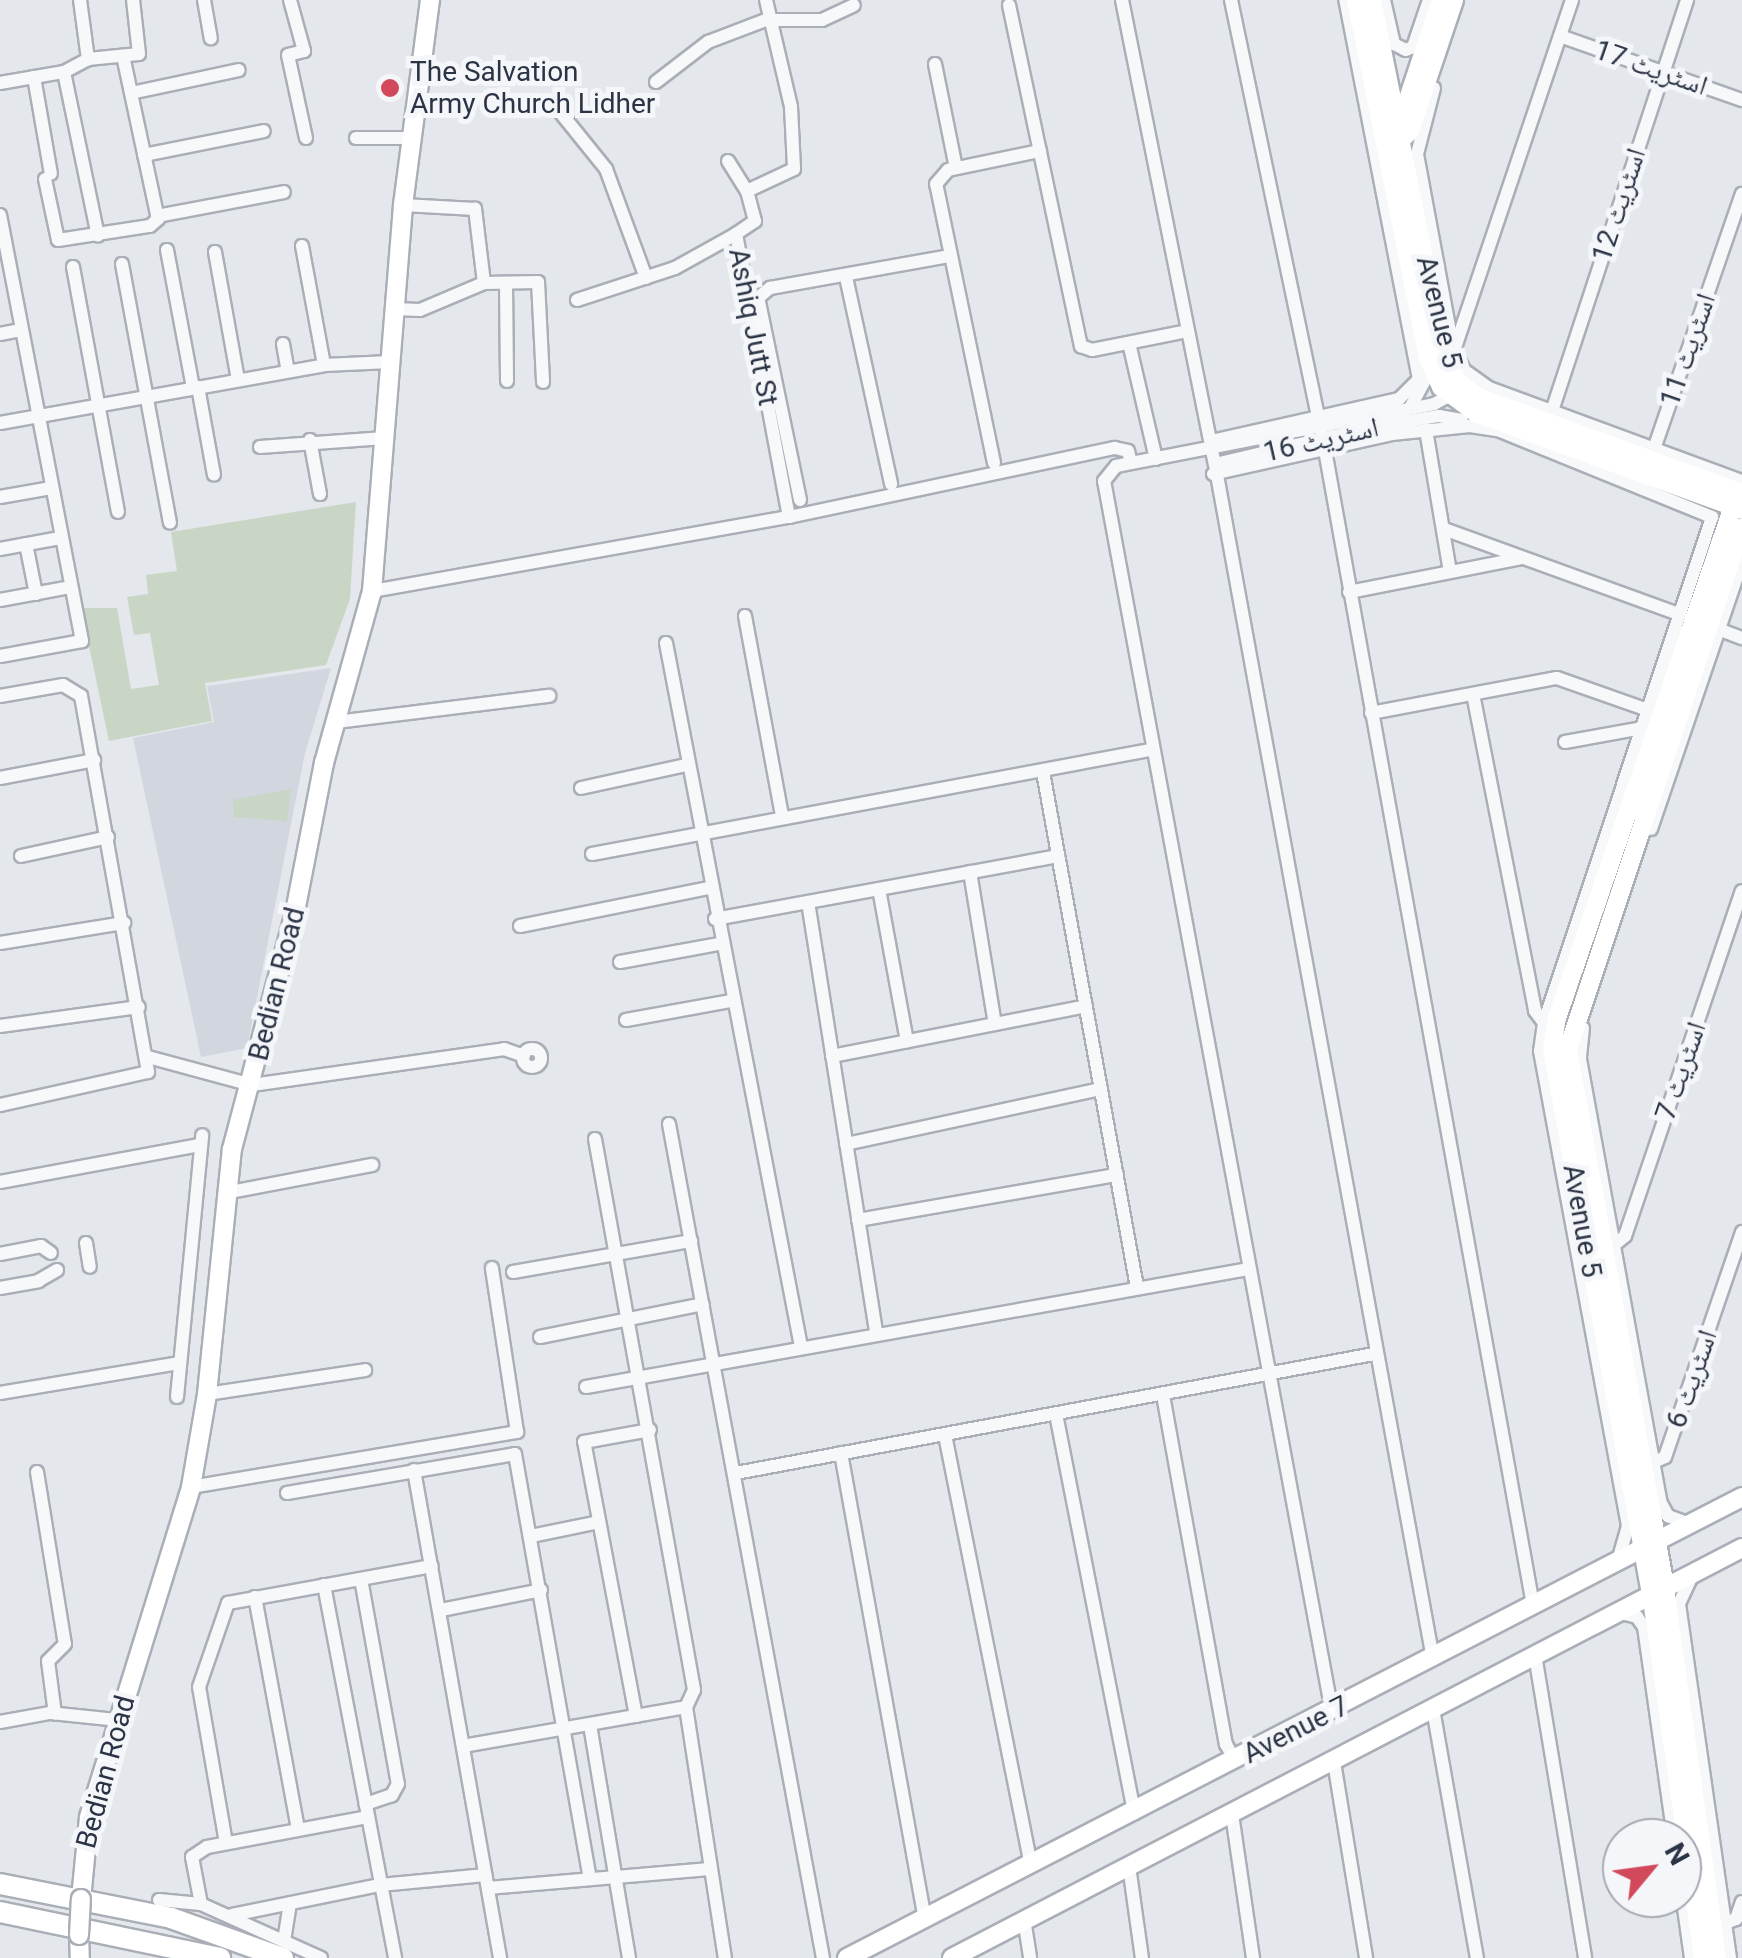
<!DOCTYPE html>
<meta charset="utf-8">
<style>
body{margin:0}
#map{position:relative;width:1742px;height:1958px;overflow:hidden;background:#e4e7ec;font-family:Roboto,"Noto Naskh Arabic",sans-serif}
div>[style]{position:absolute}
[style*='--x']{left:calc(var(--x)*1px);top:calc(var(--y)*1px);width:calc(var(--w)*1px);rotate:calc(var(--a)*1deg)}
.built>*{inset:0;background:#d2d6de}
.green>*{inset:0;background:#c9d6c5}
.roads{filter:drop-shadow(2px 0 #a9aeb7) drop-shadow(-2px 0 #a9aeb7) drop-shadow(0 2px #a9aeb7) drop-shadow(0 -2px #a9aeb7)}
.street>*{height:12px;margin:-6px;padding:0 6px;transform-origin:6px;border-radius:6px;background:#f7f8fa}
.street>.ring{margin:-6px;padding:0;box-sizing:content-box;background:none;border:12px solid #f7f8fa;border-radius:50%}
.secondary>*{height:18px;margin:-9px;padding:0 9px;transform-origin:9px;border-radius:9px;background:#fff}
.primary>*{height:20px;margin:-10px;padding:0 10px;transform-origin:10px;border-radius:10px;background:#fff}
.bridges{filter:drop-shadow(2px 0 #a9aeb7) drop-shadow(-2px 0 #a9aeb7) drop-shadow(0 2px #a9aeb7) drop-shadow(0 -2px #a9aeb7)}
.secondary-bridge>*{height:18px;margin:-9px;padding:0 9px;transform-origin:9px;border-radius:9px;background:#fff}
.dots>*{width:28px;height:28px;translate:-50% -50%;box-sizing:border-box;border:5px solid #f4f6f9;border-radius:50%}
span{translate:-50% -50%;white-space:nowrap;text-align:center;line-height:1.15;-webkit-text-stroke:10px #f4f6f9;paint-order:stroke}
.street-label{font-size:28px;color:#2b3445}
.poi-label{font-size:28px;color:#2b3445}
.left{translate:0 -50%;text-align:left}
.north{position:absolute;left:1602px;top:1818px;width:100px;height:100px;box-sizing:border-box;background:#f4f6f9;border:2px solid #a4a8b1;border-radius:50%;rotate:61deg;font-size:28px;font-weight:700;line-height:40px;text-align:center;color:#2b3445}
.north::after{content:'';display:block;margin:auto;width:35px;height:45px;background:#d1495b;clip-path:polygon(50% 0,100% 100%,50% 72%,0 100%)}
</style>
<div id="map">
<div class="built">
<div style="clip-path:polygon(331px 668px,305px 753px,247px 1048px,201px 1057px,133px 738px,214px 722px,207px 686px)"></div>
</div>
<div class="green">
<div style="clip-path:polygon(356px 502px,350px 599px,326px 665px,205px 683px,212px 721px,109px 741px,81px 608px,117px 608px,131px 689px,159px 685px,150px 633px,134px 635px,127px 597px,148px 594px,146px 575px,177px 571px,171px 532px)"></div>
<div style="clip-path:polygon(291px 789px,287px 821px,234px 817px,233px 800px)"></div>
</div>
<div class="roads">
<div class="street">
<div style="--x:80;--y:0;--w:60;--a:82.3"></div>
<div style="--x:204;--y:0;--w:39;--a:80"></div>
<div style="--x:290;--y:0;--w:53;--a:74.6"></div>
<div style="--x:304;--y:51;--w:16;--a:166"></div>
<div style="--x:288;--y:55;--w:85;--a:77.8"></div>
<div style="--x:766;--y:0;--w:110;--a:76.8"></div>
<div style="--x:791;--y:107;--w:62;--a:87.2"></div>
<div style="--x:794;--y:169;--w:52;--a:154.9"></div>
<div style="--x:747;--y:191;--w:31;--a:75"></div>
<div style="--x:755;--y:221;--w:23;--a:146"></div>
<div style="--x:736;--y:234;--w:288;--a:79.4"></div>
<div style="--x:1122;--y:0;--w:473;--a:78.7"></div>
<div style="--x:1215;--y:464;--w:1215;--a:79.66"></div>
<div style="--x:1231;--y:0;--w:449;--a:78.2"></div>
<div style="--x:1323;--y:439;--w:1185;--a:79.79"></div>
<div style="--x:1384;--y:0;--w:45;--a:77.2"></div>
<div style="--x:1394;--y:44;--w:13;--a:27"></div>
<div style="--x:1406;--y:50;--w:8;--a:-23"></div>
<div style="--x:1413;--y:47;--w:50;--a:-71.2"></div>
<div style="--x:1572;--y:0;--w:370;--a:108.6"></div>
<div style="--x:1454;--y:351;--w:21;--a:62"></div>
<div style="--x:1464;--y:370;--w:31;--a:36"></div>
<div style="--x:1489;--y:388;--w:270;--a:20.2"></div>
<div style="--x:1009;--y:5;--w:349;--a:78.1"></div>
<div style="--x:1081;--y:346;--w:12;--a:20"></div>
<div style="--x:1092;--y:350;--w:98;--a:-11.2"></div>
<div style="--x:772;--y:20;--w:50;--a:0"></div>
<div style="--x:822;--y:20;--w:35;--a:-25"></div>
<div style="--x:1560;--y:36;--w:193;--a:19.4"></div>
<div style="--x:935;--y:64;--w:106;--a:78.6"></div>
<div style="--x:64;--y:72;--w:167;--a:78.3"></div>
<div style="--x:34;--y:77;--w:98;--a:80.1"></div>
<div style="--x:656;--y:82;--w:66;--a:-37.6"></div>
<div style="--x:708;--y:42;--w:67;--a:-20.9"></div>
<div style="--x:0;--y:83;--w:65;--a:-9.8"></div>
<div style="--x:64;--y:72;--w:27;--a:-28"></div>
<div style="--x:88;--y:59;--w:51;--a:-5.6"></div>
<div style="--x:139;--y:54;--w:54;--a:-96.3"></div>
<div style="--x:1434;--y:88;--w:68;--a:104.4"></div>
<div style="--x:1417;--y:154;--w:192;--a:79.5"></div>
<div style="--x:131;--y:93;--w:110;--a:-12"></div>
<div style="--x:525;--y:106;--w:31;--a:2"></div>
<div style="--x:556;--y:107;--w:80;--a:51.1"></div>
<div style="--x:606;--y:169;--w:116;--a:69.8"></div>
<div style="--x:356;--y:138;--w:58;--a:0"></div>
<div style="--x:144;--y:155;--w:122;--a:-11.3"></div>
<div style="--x:728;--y:161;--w:36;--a:58"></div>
<div style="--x:45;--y:179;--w:62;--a:78"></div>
<div style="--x:58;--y:240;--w:93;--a:-8.7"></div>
<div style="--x:150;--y:226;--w:11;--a:-41"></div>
<div style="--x:158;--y:219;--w:167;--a:-102.1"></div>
<div style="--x:0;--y:215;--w:434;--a:79.1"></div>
<div style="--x:82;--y:641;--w:83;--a:169.6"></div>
<div style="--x:157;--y:216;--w:129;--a:-10.7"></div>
<div style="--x:302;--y:246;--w:121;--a:79.5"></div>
<div style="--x:167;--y:250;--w:139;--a:79.3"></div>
<div style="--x:215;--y:252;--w:130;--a:79.8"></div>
<div style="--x:122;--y:264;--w:263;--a:79.5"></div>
<div style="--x:73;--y:267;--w:249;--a:79.6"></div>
<div style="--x:846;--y:277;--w:212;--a:77.7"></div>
<div style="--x:484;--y:283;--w:54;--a:-1.1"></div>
<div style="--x:538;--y:282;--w:100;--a:87.1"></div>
<div style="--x:506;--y:283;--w:98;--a:89.4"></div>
<div style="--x:577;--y:300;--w:103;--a:-18.1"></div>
<div style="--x:675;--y:268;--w:70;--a:-29.1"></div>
<div style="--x:394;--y:309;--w:26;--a:2"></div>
<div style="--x:420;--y:310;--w:69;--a:-22.9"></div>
<div style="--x:484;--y:283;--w:75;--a:-96.9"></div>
<div style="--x:475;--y:209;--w:72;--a:-176.8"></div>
<div style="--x:0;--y:334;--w:21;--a:-11"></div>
<div style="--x:1129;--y:343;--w:119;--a:76.9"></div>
<div style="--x:283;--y:344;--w:27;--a:80"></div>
<div style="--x:198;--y:387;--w:89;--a:79.7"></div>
<div style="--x:1410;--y:408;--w:44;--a:-61.7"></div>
<div style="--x:1552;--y:411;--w:433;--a:-71.8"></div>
<div style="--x:0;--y:423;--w:329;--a:-10.1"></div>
<div style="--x:324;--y:365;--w:66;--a:-2.6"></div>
<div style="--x:1426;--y:430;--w:144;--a:80.4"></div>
<div style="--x:310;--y:440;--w:55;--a:79.5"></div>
<div style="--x:1211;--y:441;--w:193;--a:-12.6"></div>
<div style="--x:1399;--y:399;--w:28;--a:-45"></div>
<div style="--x:1419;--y:379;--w:386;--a:-101"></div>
<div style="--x:260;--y:447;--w:125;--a:-4.1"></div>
<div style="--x:1654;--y:449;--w:270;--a:-71"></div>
<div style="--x:994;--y:463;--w:285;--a:-101.7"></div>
<div style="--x:936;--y:184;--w:18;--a:-49"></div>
<div style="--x:948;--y:170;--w:94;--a:-11.7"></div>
<div style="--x:1215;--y:464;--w:162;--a:-13.2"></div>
<div style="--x:1373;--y:427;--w:67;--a:-9.5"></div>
<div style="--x:1439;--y:416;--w:23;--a:10"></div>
<div style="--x:1213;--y:474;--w:183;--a:-12.6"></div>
<div style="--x:1392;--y:434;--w:78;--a:-5.9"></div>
<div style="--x:1470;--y:426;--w:30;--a:9"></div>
<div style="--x:1500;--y:431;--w:229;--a:22.1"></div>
<div style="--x:1712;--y:517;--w:533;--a:108.37"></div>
<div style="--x:0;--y:497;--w:52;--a:-10"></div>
<div style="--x:800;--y:500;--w:206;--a:-101.7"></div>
<div style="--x:758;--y:298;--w:16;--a:-40"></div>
<div style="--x:770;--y:288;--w:183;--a:-10.1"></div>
<div style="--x:1444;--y:529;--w:252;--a:19.9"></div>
<div style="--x:26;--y:544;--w:51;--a:78.7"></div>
<div style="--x:0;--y:549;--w:61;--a:-10.4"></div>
<div style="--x:372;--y:591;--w:424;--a:-10.1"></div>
<div style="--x:789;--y:517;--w:333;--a:-12"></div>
<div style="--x:1115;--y:448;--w:13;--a:13"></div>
<div style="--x:1128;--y:451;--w:12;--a:76"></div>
<div style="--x:1349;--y:592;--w:177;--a:-11.1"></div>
<div style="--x:0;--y:600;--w:71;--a:-10.5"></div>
<div style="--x:745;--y:616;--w:203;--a:79.5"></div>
<div style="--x:1718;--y:629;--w:26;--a:21"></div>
<div style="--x:666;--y:643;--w:717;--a:79.14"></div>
<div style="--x:1473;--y:694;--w:323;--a:78.9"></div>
<div style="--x:1535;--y:1011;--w:15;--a:53"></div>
<div style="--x:1544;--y:1023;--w:28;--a:98"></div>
<div style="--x:1540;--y:1051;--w:483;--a:79.5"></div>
<div style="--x:1628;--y:1526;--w:36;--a:106"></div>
<div style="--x:0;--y:696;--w:64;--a:-9.9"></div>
<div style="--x:63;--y:685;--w:21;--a:31"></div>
<div style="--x:81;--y:696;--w:382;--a:79.9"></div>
<div style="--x:148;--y:1072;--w:152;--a:167.4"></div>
<div style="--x:1371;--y:713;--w:189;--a:-10.7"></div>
<div style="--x:1557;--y:678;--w:96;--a:19.4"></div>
<div style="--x:336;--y:722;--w:215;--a:-7"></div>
<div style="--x:1565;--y:742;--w:78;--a:-10.3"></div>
<div style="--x:1043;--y:772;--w:524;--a:79.66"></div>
<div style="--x:0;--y:778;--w:96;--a:-10.8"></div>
<div style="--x:581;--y:788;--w:107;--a:-12.4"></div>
<div style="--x:1651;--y:829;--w:283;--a:-71.2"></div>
<div style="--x:592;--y:854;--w:568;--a:-10.56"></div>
<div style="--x:21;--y:856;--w:89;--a:-12.3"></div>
<div style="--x:970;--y:872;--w:154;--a:80.7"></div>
<div style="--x:879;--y:889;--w:155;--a:79.6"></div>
<div style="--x:808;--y:902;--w:436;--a:81"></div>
<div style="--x:715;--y:919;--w:349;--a:-10.4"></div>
<div style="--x:520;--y:926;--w:193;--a:-11.4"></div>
<div style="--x:0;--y:943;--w:126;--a:-9.2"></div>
<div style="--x:620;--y:962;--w:101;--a:-10.3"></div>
<div style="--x:626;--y:1020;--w:107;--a:-10.3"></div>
<div style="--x:0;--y:1026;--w:140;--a:-7.8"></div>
<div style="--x:1583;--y:1028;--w:31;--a:96"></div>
<div style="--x:1580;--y:1059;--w:451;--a:79.7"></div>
<div style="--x:1661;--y:1503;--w:15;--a:62"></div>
<div style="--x:1668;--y:1516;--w:23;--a:20"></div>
<div class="ring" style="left:523px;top:1049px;width:6px;height:6px"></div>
<div style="--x:832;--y:1056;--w:259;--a:-11.1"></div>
<div style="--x:148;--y:1057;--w:108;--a:15.1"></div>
<div style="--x:252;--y:1085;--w:255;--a:-8.1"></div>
<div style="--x:504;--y:1049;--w:21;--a:19"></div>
<div style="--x:669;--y:1124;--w:848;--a:79.54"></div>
<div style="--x:595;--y:1139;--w:560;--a:79.81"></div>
<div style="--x:694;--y:1690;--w:19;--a:115"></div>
<div style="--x:686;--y:1707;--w:254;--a:81.2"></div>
<div style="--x:846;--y:1144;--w:261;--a:-12.2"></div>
<div style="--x:0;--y:1182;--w:203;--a:-10.5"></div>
<div style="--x:225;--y:1193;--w:150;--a:-10.8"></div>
<div style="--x:858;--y:1220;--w:263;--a:-9.9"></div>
<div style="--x:86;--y:1243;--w:24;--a:81"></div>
<div style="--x:1614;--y:1245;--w:14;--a:-39"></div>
<div style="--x:1625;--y:1236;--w:364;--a:-71.3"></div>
<div style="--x:0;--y:1254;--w:42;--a:-11"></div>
<div style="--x:41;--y:1246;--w:12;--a:35"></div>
<div style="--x:513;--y:1272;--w:181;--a:-9.9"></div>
<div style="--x:0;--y:1288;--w:39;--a:-10"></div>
<div style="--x:38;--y:1281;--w:22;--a:-30"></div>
<div style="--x:540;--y:1337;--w:166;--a:-11.4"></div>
<div style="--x:586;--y:1387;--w:672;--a:-10.11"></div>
<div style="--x:0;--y:1393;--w:181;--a:-9.5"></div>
<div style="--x:207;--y:1394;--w:160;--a:-8.6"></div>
<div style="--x:1163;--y:1395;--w:355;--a:79.8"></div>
<div style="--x:1226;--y:1744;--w:19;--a:62"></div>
<div style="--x:177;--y:1397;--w:263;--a:-84.5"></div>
<div style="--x:1056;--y:1414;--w:407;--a:78.9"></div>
<div style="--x:945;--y:1435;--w:439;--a:78.7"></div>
<div style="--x:841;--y:1453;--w:473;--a:79.8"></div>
<div style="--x:1654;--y:1462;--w:12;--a:-24"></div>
<div style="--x:1665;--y:1457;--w:238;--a:-71.1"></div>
<div style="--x:414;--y:1470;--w:496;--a:80"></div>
<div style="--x:37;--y:1472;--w:174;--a:80.8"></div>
<div style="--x:65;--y:1644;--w:24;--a:135"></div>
<div style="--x:48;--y:1661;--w:53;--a:82.5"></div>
<div style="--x:736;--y:1473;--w:649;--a:-10.57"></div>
<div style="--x:191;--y:1487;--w:331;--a:-9.6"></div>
<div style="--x:517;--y:1432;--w:166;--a:-98.7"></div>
<div style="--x:287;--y:1493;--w:231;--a:-9.7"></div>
<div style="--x:515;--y:1454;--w:431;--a:80"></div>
<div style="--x:531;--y:1536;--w:69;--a:-11.6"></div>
<div style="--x:1691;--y:1578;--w:29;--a:115"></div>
<div style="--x:1679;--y:1604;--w:358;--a:81.8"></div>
<div style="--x:361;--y:1579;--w:208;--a:79.8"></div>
<div style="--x:398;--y:1784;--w:13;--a:119"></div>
<div style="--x:392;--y:1795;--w:28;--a:161"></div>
<div style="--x:324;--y:1585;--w:380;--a:79.2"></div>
<div style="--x:255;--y:1597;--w:236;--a:79.5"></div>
<div style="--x:441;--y:1610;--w:102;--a:-11.3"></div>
<div style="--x:1616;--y:1612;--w:22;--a:13"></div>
<div style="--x:1637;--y:1617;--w:12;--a:55"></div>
<div style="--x:1644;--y:1627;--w:213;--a:81.9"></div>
<div style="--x:1535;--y:1655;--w:307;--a:80.6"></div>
<div style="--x:1433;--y:1709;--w:253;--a:80"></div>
<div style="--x:1332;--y:1712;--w:1252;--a:-100.49"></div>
<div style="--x:1104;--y:481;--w:19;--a:-51"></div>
<div style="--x:1116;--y:466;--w:324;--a:-11"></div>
<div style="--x:1434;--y:404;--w:26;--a:-28"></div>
<div style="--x:636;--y:1716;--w:279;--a:-100.7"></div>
<div style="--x:584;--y:1442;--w:67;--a:-10.3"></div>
<div style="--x:0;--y:1722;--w:51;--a:-10.2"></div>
<div style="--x:50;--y:1713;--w:68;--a:5.9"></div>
<div style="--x:590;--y:1725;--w:236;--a:80.5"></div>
<div style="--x:463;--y:1746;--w:226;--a:-9.9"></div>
<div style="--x:1334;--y:1762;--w:199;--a:80.7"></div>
<div style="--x:1232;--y:1814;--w:146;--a:81.7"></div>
<div style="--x:226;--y:1843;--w:158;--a:-99.8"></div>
<div style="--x:199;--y:1687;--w:89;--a:-71"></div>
<div style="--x:228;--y:1603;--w:207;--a:-10.3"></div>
<div style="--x:1129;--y:1866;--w:93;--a:82"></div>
<div style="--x:488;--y:1888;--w:222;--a:-4.9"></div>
<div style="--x:1682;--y:1894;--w:65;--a:82"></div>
<div style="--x:159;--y:1900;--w:42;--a:5.4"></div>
<div style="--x:232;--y:1915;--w:151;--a:-11.5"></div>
<div style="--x:380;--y:1885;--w:106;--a:-5.4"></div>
<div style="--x:1024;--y:1919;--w:39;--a:81"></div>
<div style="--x:1725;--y:1923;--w:12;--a:-20"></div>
<div style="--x:1736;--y:1919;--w:18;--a:-71"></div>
<div style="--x:284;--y:1941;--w:38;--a:-81"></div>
<div style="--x:321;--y:1958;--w:132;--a:-155.8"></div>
<div style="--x:201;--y:1904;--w:48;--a:-100.8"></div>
<div style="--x:192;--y:1857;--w:18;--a:-34"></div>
<div style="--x:207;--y:1847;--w:164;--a:-10.6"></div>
</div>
<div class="secondary">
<div style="--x:1356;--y:0;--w:368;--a:78.6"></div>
<div style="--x:1429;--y:361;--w:29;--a:65"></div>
<div style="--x:1441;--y:387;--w:44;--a:36.6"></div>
<div style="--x:1476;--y:413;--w:283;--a:20"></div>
<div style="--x:1372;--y:0;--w:353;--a:78.6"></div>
<div style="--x:1442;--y:346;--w:38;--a:67"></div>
<div style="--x:1457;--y:381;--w:26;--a:37"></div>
<div style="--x:1478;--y:397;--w:281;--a:20"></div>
<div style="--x:1393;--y:121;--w:10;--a:-24"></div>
<div style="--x:1402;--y:117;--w:123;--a:-71.6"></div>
<div style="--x:1399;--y:142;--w:16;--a:-45"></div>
<div style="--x:1410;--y:131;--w:138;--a:-71.4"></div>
<div style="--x:81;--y:1899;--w:82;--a:-84.4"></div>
<div style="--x:89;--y:1817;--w:345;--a:-72.8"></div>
<div style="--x:191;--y:1487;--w:94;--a:-80.2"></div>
<div style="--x:207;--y:1394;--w:246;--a:-84.2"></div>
<div style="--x:232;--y:1149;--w:245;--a:-75.1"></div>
<div style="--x:295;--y:912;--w:152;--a:-79"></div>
<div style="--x:324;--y:763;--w:179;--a:-74.4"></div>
<div style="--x:372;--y:591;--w:387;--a:-85.4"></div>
<div style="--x:403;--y:205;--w:207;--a:-82.5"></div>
<div style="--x:79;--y:1935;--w:23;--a:88"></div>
<div style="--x:847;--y:1958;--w:1007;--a:-27.25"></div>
<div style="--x:952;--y:1958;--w:890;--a:-27.43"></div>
<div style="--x:1703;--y:1958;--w:368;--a:-98.1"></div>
<div style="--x:1651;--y:1594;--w:555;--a:-100.28"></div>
<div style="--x:1552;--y:1048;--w:30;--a:-81"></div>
<div style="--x:1557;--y:1018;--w:556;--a:-71.01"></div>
<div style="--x:1717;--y:1958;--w:375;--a:-98"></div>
<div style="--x:1665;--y:1587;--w:547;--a:-100.22"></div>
<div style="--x:1568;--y:1049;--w:550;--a:-71.57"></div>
</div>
<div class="primary">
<div style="--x:0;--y:1884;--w:174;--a:11.2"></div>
<div style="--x:171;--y:1918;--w:119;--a:19.7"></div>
<div style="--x:0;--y:1912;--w:225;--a:11.8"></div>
</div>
</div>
<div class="bridges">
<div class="secondary-bridge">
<div style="--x:79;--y:1935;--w:36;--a:-87"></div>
</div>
</div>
<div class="dots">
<div style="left:390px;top:88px;background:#d1495b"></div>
</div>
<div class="street-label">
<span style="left:1651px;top:68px;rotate:19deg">اسٹریٹ 17</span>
<span style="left:1619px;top:205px;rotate:-72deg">اسٹریٹ 12</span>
<span style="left:1439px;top:312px;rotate:76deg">Avenue 5</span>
<span style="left:753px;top:327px;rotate:79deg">Ashiq Jutt St</span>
<span style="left:1688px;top:350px;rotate:-71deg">اسٹریٹ 11</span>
<span style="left:1321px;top:440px;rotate:-13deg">اسٹریٹ 16</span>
<span style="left:277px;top:984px;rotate:-76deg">Bedian Road</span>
<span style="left:1681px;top:1071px;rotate:-71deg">اسٹریٹ 7</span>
<span style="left:1582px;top:1221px;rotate:80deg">Avenue 5</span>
<span style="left:1692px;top:1379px;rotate:-71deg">اسٹریٹ 6</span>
<span style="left:1296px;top:1730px;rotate:-27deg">Avenue 7</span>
<span style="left:106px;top:1772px;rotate:-75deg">Bedian Road</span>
</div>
<div class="poi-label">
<span class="left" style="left:410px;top:88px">The Salvation<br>Army Church Lidher</span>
</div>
<div class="north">N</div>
</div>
